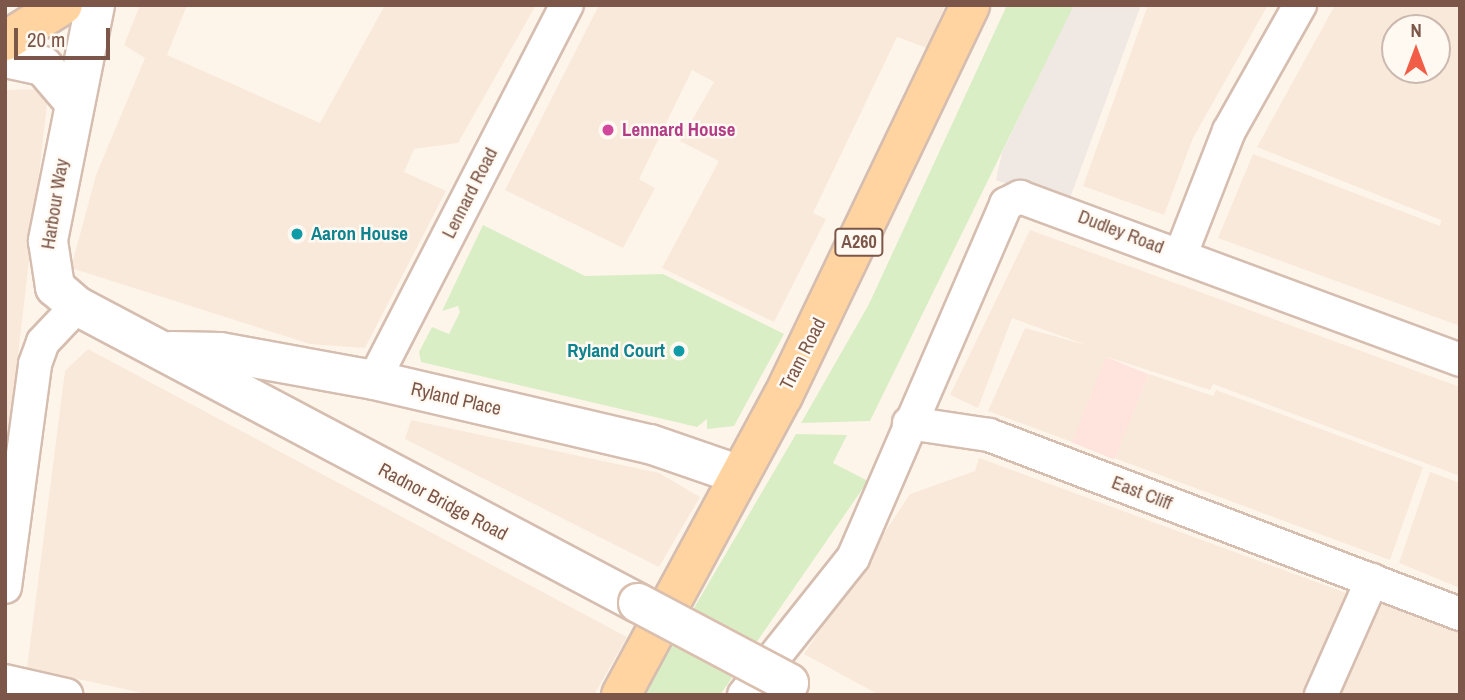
<!DOCTYPE html>
<style>
body{margin:0}
#map{position:relative;width:1465px;height:700px;overflow:hidden;background:#fef5ea;font-family:"Archivo Narrow",sans-serif}
div>[style]{position:absolute}
[style*='--x']{left:calc(var(--x)*1px);top:calc(var(--y)*1px);width:calc(var(--w)*1px);rotate:calc(var(--a)*1deg)}
.residential>*{inset:0;background:#f9e9da}
.commercial>*{inset:0;background:#ffe4dd;transform-origin:0 0}
.industrial>*{inset:0;background:#efe8e3}
.green>*{inset:0;background:#daeec6}
.roads{filter:drop-shadow(2px 0 #d5bdb0) drop-shadow(-2px 0 #d5bdb0) drop-shadow(0 2px #d5bdb0) drop-shadow(0 -2px #d5bdb0)}
.street>*{height:32px;margin:-16px;padding:0 16px;transform-origin:16px;border-radius:16px;background:#fff}
.secondary>*{height:38px;margin:-19px;padding:0 19px;transform-origin:19px;border-radius:19px;background:#fff}
.primary>*{height:38px;margin:-19px;padding:0 19px;transform-origin:19px;border-radius:19px;background:#ffd4a0}
.bridges{filter:drop-shadow(2px 0 #dabfaf) drop-shadow(-2px 0 #dabfaf) drop-shadow(0 2px #dabfaf) drop-shadow(0 -2px #dabfaf)}
.secondary-bridge>*{height:38px;margin:-19px;padding:0 19px;transform-origin:19px;border-radius:19px;background:#fff}
.dots>*{width:19px;height:19px;translate:-50% -50%;box-sizing:border-box;border:4px solid #fff9f2;border-radius:50%}
span{translate:-50% -50%;white-space:nowrap;text-align:center;line-height:1.15;-webkit-text-stroke:5px #fff9f2;paint-order:stroke}
.shield-label span{padding:2px 5px;background:#fff9f2;border:2px solid;border-radius:5px;-webkit-text-stroke-width:0}
.shield-label{font-size:18px;color:#7c5749;font-weight:700}
.hotel-label{font-size:19px;color:#b23c85;font-weight:700}
.left{translate:0 -50%;text-align:left}
.street-label{font-size:19px;color:#7c5749}
.culture-label{font-size:19px;color:#0d838f;font-weight:700}
.right{translate:-100% -50%;text-align:right}
.frame{position:absolute;inset:0;border:7px solid #7c5749;pointer-events:none}
.north{position:absolute;left:1381px;top:14px;width:70px;height:70px;box-sizing:border-box;background:#fff9f2;border:2px solid #cbb8ae;border-radius:50%;rotate:0deg;font-size:19px;font-weight:700;line-height:28px;text-align:center;color:#7c5749}
.north::after{content:'';display:block;margin:auto;width:24px;height:32px;background:#f15d46;clip-path:polygon(50% 0,100% 100%,50% 72%,0 100%)}
.scale{position:absolute;left:14px;top:28px;width:96px;height:32px;box-sizing:border-box;border:4px solid #7c5749;border-top:0;padding-left:9px;font-size:21px;line-height:24px;white-space:nowrap;color:#7c5749;-webkit-text-stroke:5px #fff9f2;paint-order:stroke}
</style>
<div id="map">
<div class="residential">
<div style="clip-path:polygon(140px 5px,187px 5px,167px 55px,320px 123px,385px 5px,536px 5px,458px 143px,414px 149px,404px 172px,446px 191px,365px 348px,310px 344px,71px 268px,96px 175px,145px 58px,124px 45px)"></div>
<div style="clip-path:polygon(599px 5px,945px 5px,927px 48px,897px 37px,813px 213px,826px 219px,774px 322px,662px 268px,719px 161px,680px 141px,714px 82px,692px 70px,639px 179px,655px 188px,623px 248px,505px 190px)"></div>
<div style="clip-path:polygon(1148px 5px,1268px 5px,1193px 138px,1164px 215px,1083px 186px)"></div>
<div style="clip-path:polygon(evenodd,1335px 5px,1460px 5px,1460px 326px,1218px 238px,1253px 154px,1440px 226px,1441px 220px,1257px 147px,1335px 5px,1395px 28px,1437px 28px,1437px 70px,1395px 70px,1395px 28px)"></div>
<div style="clip-path:polygon(44px 89px,48px 96px,5px 468px,5px 90px)"></div>
<div style="clip-path:polygon(1030px 230px,1460px 387px,1460px 476px,1213px 384px,1210px 390px,1107px 357px,1072px 442px,988px 411px,1025px 328px,1086px 345px,1012px 318px,978px 408px,950px 395px)"></div>
<div style="clip-path:polygon(88px 349px,627px 637px,594px 695px,152px 695px,27px 668px,65px 371px)"></div>
<div style="clip-path:polygon(1149px 374px,1213px 396px,1216px 390px,1423px 467px,1390px 560px,1114px 458px)"></div>
<div style="clip-path:polygon(411px 420px,659px 473px,700px 497px,659px 567px,405px 439px)"></div>
<div style="clip-path:polygon(979px 458px,1357px 597px,1311px 695px,879px 695px,804px 654px,910px 494px,975px 471px)"></div>
<div style="clip-path:polygon(1430px 472px,1460px 483px,1460px 588px,1399px 563px)"></div>
<div style="clip-path:polygon(1381px 596px,1460px 626px,1460px 695px,1339px 695px)"></div>
</div>
<div class="commercial">
<div style="left:1106px;top:357px;width:46px;height:92px;rotate:22deg"></div>
</div>
<div class="industrial">
<div style="clip-path:polygon(1073px 5px,1141px 5px,1067px 206px,996px 180px,1002px 153px)"></div>
</div>
<div class="green">
<div style="clip-path:polygon(1007px 5px,1074px 5px,870px 421px,801px 423px,869px 304px)"></div>
<div style="clip-path:polygon(483px 225px,585px 276px,663px 274px,784px 334px,734px 426px,707px 429px,707px 419px,697px 427px,421px 362px,419px 352px,432px 327px,449px 334px,460px 312px,458px 306px,442px 311px)"></div>
<div style="clip-path:polygon(796px 434px,847px 435px,833px 463px,868px 481px,720px 695px,643px 695px)"></div>
</div>
<div class="roads">
<div class="street">
<div style="--x:1181;--y:254;--w:132;--a:-68.7"></div>
<div style="--x:1229;--y:131;--w:145;--a:-60.6"></div>
<div style="--x:374;--y:380;--w:422;--a:-62.8"></div>
<div style="--x:909;--y:423;--w:81;--a:8.5"></div>
<div style="--x:989;--y:435;--w:504;--a:20.81"></div>
<div style="--x:5;--y:587;--w:225;--a:-82.3"></div>
<div style="--x:35;--y:364;--w:23;--a:-70"></div>
<div style="--x:43;--y:342;--w:50;--a:-46.6"></div>
<div style="--x:5;--y:681;--w:63;--a:12.9"></div>
<div style="--x:744;--y:695;--w:175;--a:-51.5"></div>
<div style="--x:853;--y:558;--w:386;--a:-66.6"></div>
<div style="--x:1006;--y:204;--w:16;--a:-27"></div>
<div style="--x:1020;--y:197;--w:469;--a:20.3"></div>
<div style="--x:1321;--y:695;--w:126;--a:-66.1"></div>
</div>
<div class="secondary">
<div style="--x:95;--y:5;--w:241;--a:101.3"></div>
<div style="--x:48;--y:241;--w:47;--a:81.3"></div>
<div style="--x:55;--y:287;--w:29;--a:41"></div>
<div style="--x:77;--y:306;--w:635;--a:27.9"></div>
<div style="--x:5;--y:58;--w:39;--a:12"></div>
<div style="--x:43;--y:66;--w:46;--a:49.4"></div>
<div style="--x:172;--y:351;--w:48;--a:1.2"></div>
<div style="--x:220;--y:352;--w:157;--a:10.3"></div>
<div style="--x:374;--y:380;--w:283;--a:13.1"></div>
<div style="--x:650;--y:444;--w:95;--a:19"></div>
</div>
<div class="primary">
<div style="--x:5;--y:41;--w:68;--a:-31.8"></div>
<div style="--x:621;--y:695;--w:340;--a:-61.6"></div>
<div style="--x:783;--y:396;--w:433;--a:-64.4"></div>
</div>
</div>
<div class="bridges">
<div class="secondary-bridge">
<div style="--x:638;--y:603;--w:171;--a:27.9"></div>
</div>
</div>
<div class="dots">
<div style="left:608px;top:130px;background:#d1479c"></div>
<div style="left:297px;top:234px;background:#0f9aa8"></div>
<div style="left:679px;top:351px;background:#0f9aa8"></div>
</div>
<div class="shield-label">
<span style="left:859px;top:242px">A260</span>
</div>
<div class="hotel-label">
<span class="left" style="left:622px;top:130px">Lennard House</span>
</div>
<div class="street-label">
<span style="left:470px;top:193px;rotate:-63deg">Lennard Road</span>
<span style="left:55px;top:204px;rotate:-81deg">Harbour Way</span>
<span style="left:1121px;top:232px;rotate:21deg">Dudley Road</span>
<span style="left:803px;top:354px;rotate:-63deg">Tram Road</span>
<span style="left:456px;top:399px;rotate:13deg">Ryland Place</span>
<span style="left:1142px;top:493px;rotate:21deg">East Cliff</span>
<span style="left:443px;top:502px;rotate:28deg">Radnor Bridge Road</span>
</div>
<div class="culture-label">
<span class="left" style="left:311px;top:234px">Aaron House</span>
<span class="right" style="left:665px;top:351px">Ryland Court</span>
</div>
<div class="frame"></div>
<div class="north">N</div>
<div class="scale">20 m</div>
</div>
